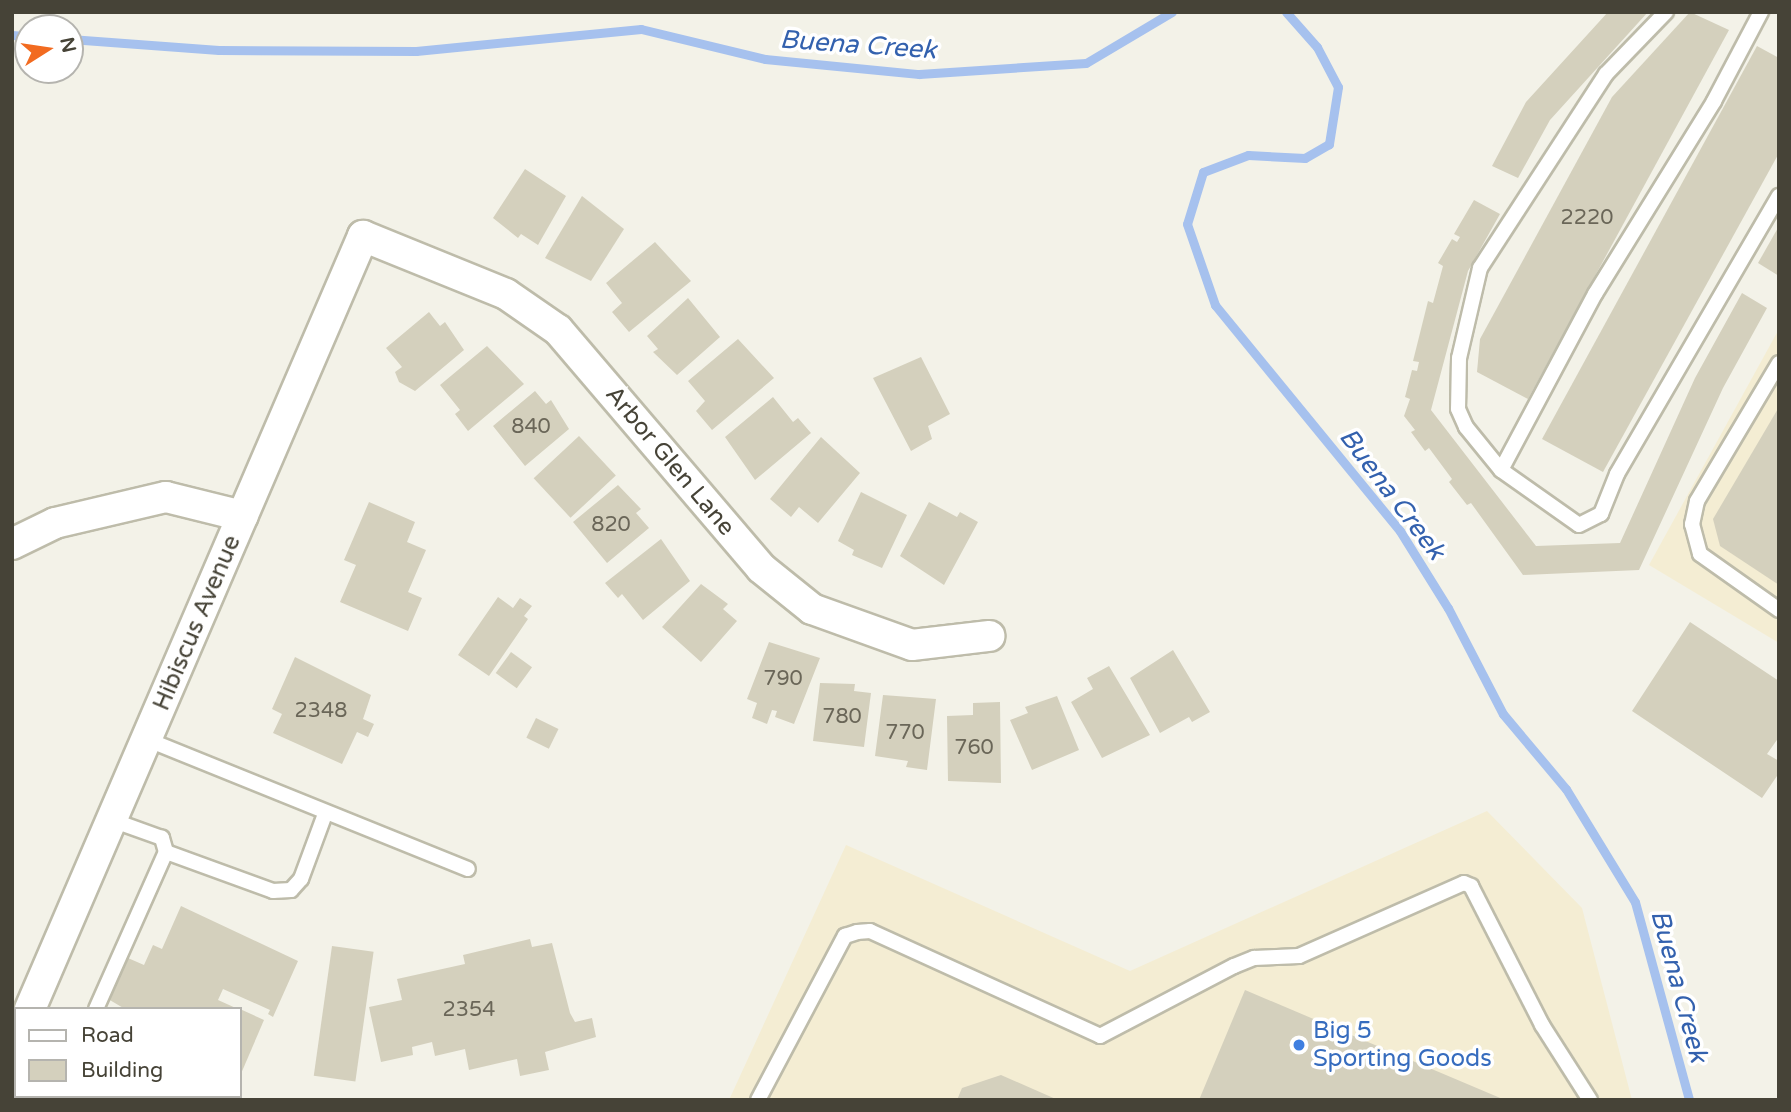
<!DOCTYPE html>
<style>
body{margin:0}
#map{position:relative;width:1791px;height:1112px;overflow:hidden;background:#f3f2e8;font-family:"Varela Round",sans-serif}
div>[style]{position:absolute}
[style*='--x']{left:calc(var(--x)*1px);top:calc(var(--y)*1px);width:calc(var(--w)*1px);rotate:calc(var(--a)*1deg)}
.commercial>*{inset:0;background:#f4edd3}
.stream>*{height:9px;margin:-4.5px;padding:0 4.5px;transform-origin:4.5px;border-radius:4.5px;background:#a6c1ee}
.building>*{inset:0;background:#d4d0bd;transform-origin:0 0}
.roads{filter:drop-shadow(2px 0 #bebcaa) drop-shadow(-2px 0 #bebcaa) drop-shadow(0 2px #bebcaa) drop-shadow(0 -2px #bebcaa)}
.service>*{height:14px;margin:-7px;padding:0 7px;transform-origin:7px;border-radius:7px;background:#fff}
.minor>*{height:30px;margin:-15px;padding:0 15px;transform-origin:15px;border-radius:15px;background:#fff}
.dots>*{width:19px;height:19px;translate:-50% -50%;box-sizing:border-box;border:4px solid #fff;border-radius:50%}
span{translate:-50% -50%;white-space:nowrap;text-align:center;line-height:1.15;-webkit-text-stroke:7px #fff;paint-order:stroke}
.number-label{font-size:21px;color:#6a6658}
.number-label span{-webkit-text-stroke-width:0}
.street-label{font-size:24px;color:#464337}
.shop-label{font-size:24px;color:#366cbe}
.left{translate:0 -50%;text-align:left}
.water-label{font-size:26px;color:#3361ae;font-style:italic}
.frame{position:absolute;inset:0;border:14px solid #464337;pointer-events:none}
.legend{position:absolute;left:14px;top:1007px;width:228px;height:91px;box-sizing:border-box;background:#fff;border:2px solid #b5b4af;margin:0;padding:9px 12px;list-style:none;font-size:21px;color:#464337}
.legend li{display:flex;align-items:center;gap:14px;height:35px}
.legend b{width:35px;border:2px solid #b5b4af}
.north{position:absolute;left:14px;top:14px;width:70px;height:70px;box-sizing:border-box;background:#fff;border:2px solid #b5b4af;border-radius:50%;rotate:78deg;font-size:19px;font-weight:700;line-height:28px;text-align:center;color:#464337}
.north::after{content:'';display:block;margin:auto;width:24px;height:32px;background:#f26b20;clip-path:polygon(50% 0,100% 100%,50% 72%,0 100%)}
</style>
<div id="map">
<div class="commercial">
<div style="clip-path:polygon(1779px 329px,1779px 643px,1649px 565px)"></div>
<div style="clip-path:polygon(1487px 811px,1582px 908px,1632px 1100px,729px 1100px,846px 845px,1130px 971px)"></div>
</div>
<div class="stream">
<div style="--x:1286;--y:12;--w:47;--a:48.5"></div>
<div style="--x:1317;--y:47;--w:45;--a:62.3"></div>
<div style="--x:1338;--y:87;--w:58;--a:99"></div>
<div style="--x:1329;--y:144;--w:28;--a:150"></div>
<div style="--x:1305;--y:158;--w:57;--a:-177"></div>
<div style="--x:1248;--y:155;--w:48;--a:159.3"></div>
<div style="--x:1203;--y:172;--w:54;--a:107.1"></div>
<div style="--x:1187;--y:224;--w:86;--a:70.9"></div>
<div style="--x:1215;--y:305;--w:292;--a:50.7"></div>
<div style="--x:1400;--y:531;--w:91;--a:58.1"></div>
<div style="--x:1448;--y:608;--w:119;--a:62.6"></div>
<div style="--x:1503;--y:714;--w:98;--a:50"></div>
<div style="--x:1566;--y:789;--w:132;--a:58.6"></div>
<div style="--x:1635;--y:902;--w:205;--a:74.7"></div>
<div style="--x:12;--y:35;--w:16;--a:4"></div>
<div style="--x:70;--y:39;--w:149;--a:4.2"></div>
<div style="--x:219;--y:50;--w:197;--a:0.3"></div>
<div style="--x:416;--y:51;--w:226;--a:-5.6"></div>
<div style="--x:641;--y:29;--w:128;--a:13.6"></div>
<div style="--x:765;--y:59;--w:155;--a:5.6"></div>
<div style="--x:919;--y:74;--w:167;--a:-3.8"></div>
<div style="--x:1086;--y:63;--w:100;--a:-30.7"></div>
</div>
<div class="building">
<div style="clip-path:polygon(1608px 12px,1648px 12px,1550px 120px,1518px 178px,1492px 166px,1526px 102px)"></div>
<div style="clip-path:polygon(1690px 12px,1729px 30px,1528px 399px,1477px 372px,1480px 339px,1612px 97px)"></div>
<div style="clip-path:polygon(1757px 46px,1779px 58px,1779px 153px,1603px 472px,1542px 439px)"></div>
<div style="clip-path:polygon(525px 169px,566px 196px,538px 245px,521px 234px,518px 238px,493px 218px)"></div>
<div style="clip-path:polygon(582px 196px,624px 229px,591px 281px,545px 258px)"></div>
<div style="clip-path:polygon(1474px 200px,1500px 214px,1468px 271px,1431px 410px,1536px 546px,1620px 543px,1695px 378px,1742px 293px,1767px 308px,1723px 388px,1639px 570px,1523px 575px,1471px 503px,1467px 505px,1449px 482px,1452px 479px,1429px 448px,1425px 451px,1411px 432px,1415px 430px,1404px 416px,1410px 399px,1405px 397px,1412px 370px,1417px 371px,1419px 362px,1413px 361px,1428px 301px,1433px 303px,1443px 266px,1438px 263px,1452px 239px,1457px 242px,1460px 237px,1454px 234px)"></div>
<div style="clip-path:polygon(1779px 226px,1779px 276px,1758px 263px)"></div>
<div style="clip-path:polygon(655px 242px,691px 281px,629px 332px,612px 312px,622px 303px,606px 283px)"></div>
<div style="clip-path:polygon(688px 298px,720px 337px,677px 375px,653px 352px,658px 349px,647px 336px)"></div>
<div style="clip-path:polygon(429px 312px,440px 326px,445px 322px,464px 350px,415px 391px,399px 382px,395px 372px,402px 367px,386px 348px)"></div>
<div style="clip-path:polygon(738px 339px,774px 378px,712px 430px,696px 411px,705px 401px,688px 381px)"></div>
<div style="clip-path:polygon(487px 346px,524px 384px,468px 431px,455px 414px,460px 410px,440px 385px)"></div>
<div style="clip-path:polygon(921px 357px,950px 414px,928px 426px,932px 439px,911px 451px,873px 378px)"></div>
<div style="clip-path:polygon(535px 391px,546px 404px,551px 400px,569px 429px,525px 466px,493px 426px)"></div>
<div style="clip-path:polygon(773px 397px,793px 422px,798px 418px,811px 433px,755px 480px,725px 437px)"></div>
<div style="clip-path:polygon(1779px 407px,1779px 585px,1720px 546px,1713px 519px)"></div>
<div style="left:579px;top:436px;width:54px;height:62px;rotate:47deg"></div>
<div style="clip-path:polygon(821px 437px,860px 473px,818px 523px,799px 507px,791px 517px,770px 499px)"></div>
<div style="clip-path:polygon(618px 485px,641px 509px,636px 513px,649px 528px,607px 563px,573px 522px)"></div>
<div style="clip-path:polygon(861px 492px,907px 515px,882px 568px,852px 555px,854px 550px,838px 541px)"></div>
<div style="clip-path:polygon(369px 502px,415px 522px,407px 542px,426px 550px,408px 592px,422px 598px,408px 631px,340px 602px,356px 565px,344px 560px)"></div>
<div style="clip-path:polygon(929px 502px,957px 517px,960px 512px,978px 522px,944px 585px,900px 556px)"></div>
<div style="clip-path:polygon(661px 539px,690px 581px,643px 620px,622px 594px,618px 598px,605px 583px)"></div>
<div style="clip-path:polygon(701px 584px,728px 604px,723px 609px,737px 621px,701px 662px,662px 627px)"></div>
<div style="clip-path:polygon(498px 597px,513px 608px,520px 598px,532px 606px,524px 616px,528px 619px,489px 676px,458px 655px)"></div>
<div style="clip-path:polygon(1690px 622px,1779px 681px,1779px 737px,1767px 754px,1779px 761px,1779px 773px,1762px 798px,1632px 711px)"></div>
<div style="clip-path:polygon(769px 642px,820px 658px,794px 724px,775px 717px,777px 711px,772px 710px,767px 724px,752px 718px,757px 703px,747px 699px)"></div>
<div style="clip-path:polygon(1173px 650px,1210px 712px,1192px 722px,1189px 717px,1160px 733px,1130px 678px)"></div>
<div style="left:511px;top:652px;width:26px;height:26px;rotate:36deg"></div>
<div style="clip-path:polygon(295px 657px,371px 695px,363px 719px,374px 724px,368px 737px,357px 732px,342px 764px,273px 733px,282px 714px,272px 709px)"></div>
<div style="clip-path:polygon(1109px 666px,1150px 735px,1102px 758px,1071px 702px,1093px 689px,1087px 678px)"></div>
<div style="clip-path:polygon(820px 683px,855px 684px,854px 691px,871px 693px,864px 747px,813px 741px)"></div>
<div style="clip-path:polygon(883px 695px,936px 699px,927px 770px,906px 767px,908px 761px,875px 756px)"></div>
<div style="clip-path:polygon(1057px 696px,1079px 750px,1032px 770px,1010px 720px,1028px 713px,1025px 707px)"></div>
<div style="clip-path:polygon(1000px 702px,1001px 783px,948px 781px,947px 716px,973px 715px,973px 703px)"></div>
<div style="left:536px;top:718px;width:25px;height:22px;rotate:26deg"></div>
<div style="clip-path:polygon(181px 906px,298px 961px,273px 1017px,268px 1014px,270px 1010px,223px 989px,218px 1000px,238px 1009px,125px 1009px,103px 996px,121px 955px,144px 965px,153px 945px,162px 949px)"></div>
<div style="clip-path:polygon(530px 939px,532px 947px,552px 943px,570px 1013px,575px 1022px,592px 1018px,596px 1037px,545px 1052px,549px 1070px,520px 1076px,517px 1059px,469px 1070px,465px 1049px,435px 1056px,432px 1042px,412px 1047px,413px 1055px,381px 1062px,369px 1007px,402px 1000px,397px 979px,465px 964px,463px 955px)"></div>
<div style="left:332px;top:946px;width:42px;height:131px;rotate:8deg"></div>
<div style="clip-path:polygon(1245px 990px,1505px 1100px,1199px 1100px)"></div>
<div style="clip-path:polygon(240px 1009px,264px 1020px,240px 1076px)"></div>
<div style="clip-path:polygon(1001px 1075px,1058px 1100px,957px 1100px,962px 1088px)"></div>
<div style="left:88px;top:1096px;width:92px;height:4px"></div>
</div>
<div class="roads">
<div class="service">
<div style="--x:1666;--y:12;--w:86;--a:134.1"></div>
<div style="--x:1606;--y:74;--w:231;--a:123"></div>
<div style="--x:1480;--y:268;--w:92;--a:103.1"></div>
<div style="--x:1459;--y:358;--w:51;--a:91.1"></div>
<div style="--x:1458;--y:409;--w:20;--a:66"></div>
<div style="--x:1466;--y:427;--w:55;--a:50.9"></div>
<div style="--x:1501;--y:470;--w:95;--a:35.2"></div>
<div style="--x:1579;--y:525;--w:25;--a:-27"></div>
<div style="--x:1601;--y:514;--w:43;--a:-68.2"></div>
<div style="--x:1617;--y:474;--w:322;--a:-59.8"></div>
<div style="--x:1779;--y:363;--w:161;--a:120.7"></div>
<div style="--x:1697;--y:501;--w:24;--a:102"></div>
<div style="--x:1692;--y:524;--w:31;--a:75"></div>
<div style="--x:1700;--y:554;--w:97;--a:35.3"></div>
<div style="--x:1501;--y:470;--w:200;--a:-61.9"></div>
<div style="--x:1595;--y:294;--w:227;--a:-58.3"></div>
<div style="--x:1714;--y:101;--w:101;--a:-62.2"></div>
<div style="--x:146;--y:739;--w:347;--a:22"></div>
<div style="--x:166;--y:852;--w:114;--a:20"></div>
<div style="--x:273;--y:891;--w:18;--a:-3"></div>
<div style="--x:291;--y:890;--w:15;--a:-48"></div>
<div style="--x:301;--y:879;--w:69;--a:-69.7"></div>
<div style="--x:96;--y:1009;--w:172;--a:-66"></div>
<div style="--x:166;--y:852;--w:15;--a:-106"></div>
<div style="--x:162;--y:838;--w:53;--a:-160.2"></div>
<div style="--x:758;--y:1100;--w:186;--a:-62.1"></div>
<div style="--x:845;--y:936;--w:13;--a:-18"></div>
<div style="--x:857;--y:932;--w:13;--a:-4"></div>
<div style="--x:870;--y:931;--w:253;--a:24.5"></div>
<div style="--x:1100;--y:1036;--w:151;--a:-27.6"></div>
<div style="--x:1234;--y:966;--w:22;--a:-22"></div>
<div style="--x:1254;--y:958;--w:45;--a:-2.5"></div>
<div style="--x:1299;--y:956;--w:180;--a:-23.9"></div>
<div style="--x:1464;--y:883;--w:8;--a:23"></div>
<div style="--x:1471;--y:886;--w:156;--a:62.9"></div>
<div style="--x:1542;--y:1025;--w:89;--a:57.4"></div>
</div>
<div class="minor">
<div style="--x:12;--y:544;--w:48;--a:-26"></div>
<div style="--x:55;--y:523;--w:114;--a:-13.2"></div>
<div style="--x:166;--y:497;--w:79;--a:13.9"></div>
<div style="--x:30;--y:1009;--w:842;--a:-66.69"></div>
<div style="--x:363;--y:236;--w:154;--a:22.1"></div>
<div style="--x:506;--y:294;--w:63;--a:34.7"></div>
<div style="--x:558;--y:330;--w:313;--a:49.5"></div>
<div style="--x:761;--y:568;--w:65;--a:38.8"></div>
<div style="--x:812;--y:609;--w:106;--a:19.8"></div>
<div style="--x:912;--y:645;--w:78;--a:-6.7"></div>
<div style="--x:12;--y:1051;--w:9;--a:-63"></div>
</div>
</div>
<div class="dots">
<div style="left:1299px;top:1045px;background:#3f7fe0"></div>
</div>
<div class="number-label">
<span style="left:1587px;top:218px">2220</span>
<span style="left:531px;top:427px">840</span>
<span style="left:611px;top:525px">820</span>
<span style="left:783px;top:679px">790</span>
<span style="left:321px;top:711px">2348</span>
<span style="left:842px;top:717px">780</span>
<span style="left:905px;top:733px">770</span>
<span style="left:974px;top:748px">760</span>
<span style="left:469px;top:1010px">2354</span>
</div>
<div class="street-label">
<span style="left:670px;top:461px;rotate:50deg">Arbor Glen Lane</span>
<span style="left:197px;top:623px;rotate:-67deg">Hibiscus Avenue</span>
</div>
<div class="shop-label">
<span class="left" style="left:1313px;top:1045px">Big 5<br>Sporting Goods</span>
</div>
<div class="water-label">
<span style="left:858px;top:45px;rotate:4deg">Buena Creek</span>
<span style="left:1392px;top:494px;rotate:53deg">Buena Creek</span>
<span style="left:1679px;top:986px;rotate:75deg">Buena Creek</span>
</div>
<div class="frame"></div>
<ul class="legend">
<li><b style="height:9px;background:#fff"></b>Road</li>
<li><b style="height:19px;background:#d4d0bd"></b>Building</li>
</ul>
<div class="north">N</div>
</div>
